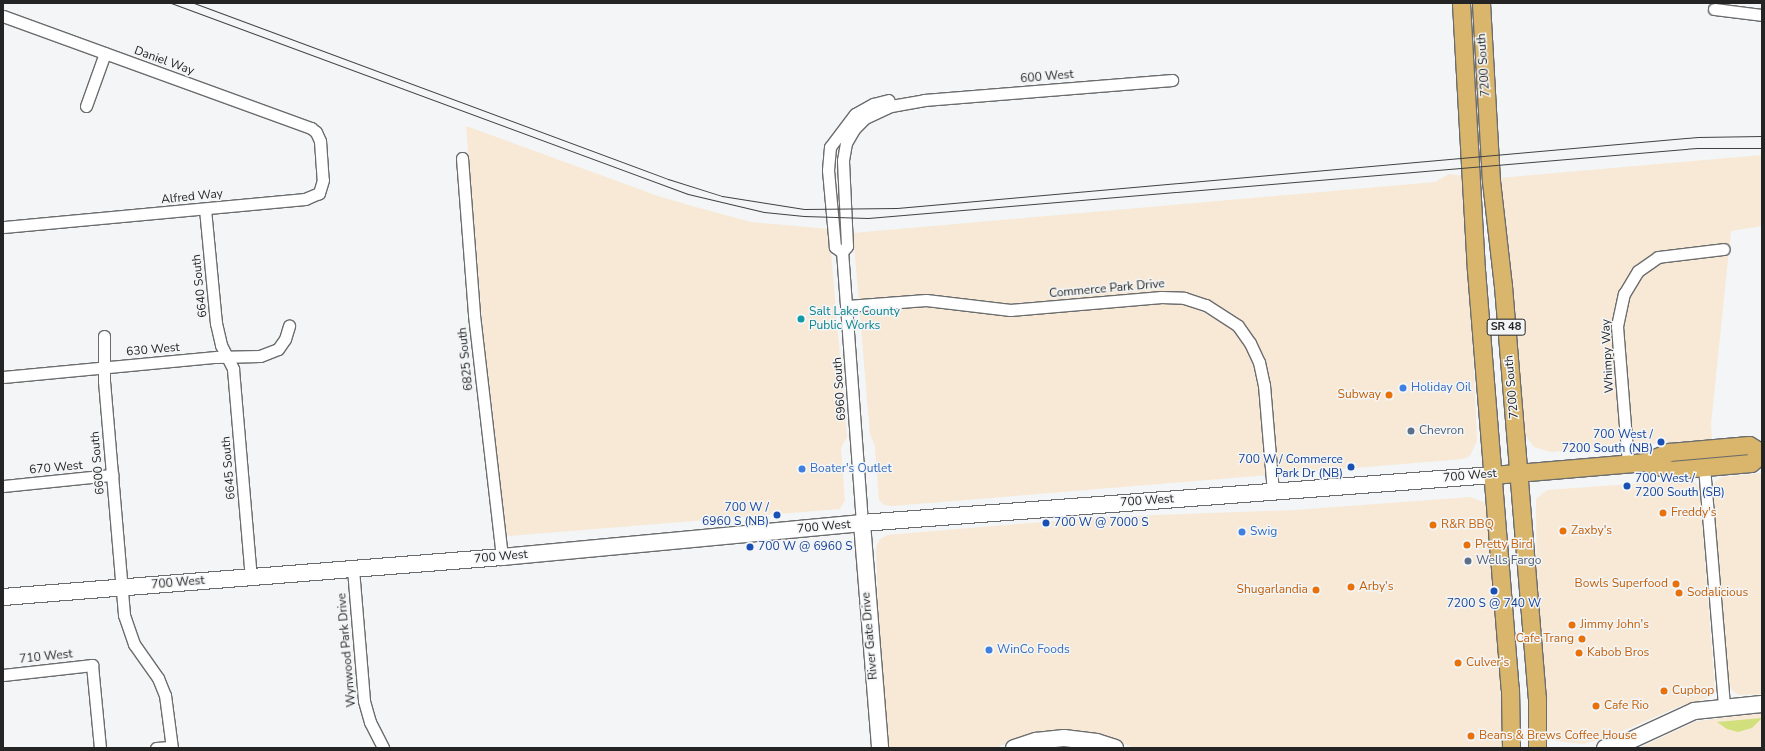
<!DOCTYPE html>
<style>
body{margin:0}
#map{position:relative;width:1765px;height:751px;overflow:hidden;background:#f3f5f6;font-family:"Nunito Sans",sans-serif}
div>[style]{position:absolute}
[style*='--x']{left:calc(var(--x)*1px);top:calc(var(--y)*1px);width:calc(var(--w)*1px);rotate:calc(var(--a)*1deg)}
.commercial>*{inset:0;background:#f7e9d5}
.green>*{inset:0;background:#d1df7d}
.roads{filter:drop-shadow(1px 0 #6b6c6d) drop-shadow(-1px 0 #6b6c6d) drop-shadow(0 1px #6b6c6d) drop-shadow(0 -1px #6b6c6d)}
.street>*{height:11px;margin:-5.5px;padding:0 5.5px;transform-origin:5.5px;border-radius:5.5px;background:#fff}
.secondary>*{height:16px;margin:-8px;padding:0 8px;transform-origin:8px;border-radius:8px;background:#fff}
.primary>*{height:17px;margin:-8.5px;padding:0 8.5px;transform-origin:8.5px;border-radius:8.5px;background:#dab66d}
.tram>*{height:1px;margin:-0.5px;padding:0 0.5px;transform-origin:0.5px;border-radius:0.5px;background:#424243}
.dots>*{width:11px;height:11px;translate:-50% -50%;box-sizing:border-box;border:2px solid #f3f5f6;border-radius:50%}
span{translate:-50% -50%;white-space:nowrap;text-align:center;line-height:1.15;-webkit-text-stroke:3px #f3f5f6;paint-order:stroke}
.shield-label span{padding:1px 3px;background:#f3f5f6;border:1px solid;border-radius:3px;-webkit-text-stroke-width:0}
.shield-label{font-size:11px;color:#242425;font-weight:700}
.street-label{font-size:12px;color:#242425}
.culture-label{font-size:12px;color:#0d838f}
.left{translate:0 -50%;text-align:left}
.shop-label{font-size:12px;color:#366cbe}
.food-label{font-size:12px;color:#c56008}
.right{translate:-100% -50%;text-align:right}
.service-label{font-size:12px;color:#4e5e75}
.transit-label{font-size:12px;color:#164399}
.frame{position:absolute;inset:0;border:4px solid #242425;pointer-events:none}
</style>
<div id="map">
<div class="commercial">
<div style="clip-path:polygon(466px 126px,658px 196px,692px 206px,751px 222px,829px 229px,847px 437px,841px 448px,845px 500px,840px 509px,509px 536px,506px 532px,483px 330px)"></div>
<div style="clip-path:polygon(1762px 155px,1762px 226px,1731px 231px,1711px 424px,1712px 439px,1551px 452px,1534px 447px,1524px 433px,1509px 251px,1499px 178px)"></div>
<div style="clip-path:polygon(1449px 174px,1465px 176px,1477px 441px,1470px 456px,1463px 459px,892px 506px,884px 505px,879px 500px,875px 447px,870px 434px,853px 233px,1435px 182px)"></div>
<div style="clip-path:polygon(1762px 473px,1762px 694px,1739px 695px,1732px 690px,1729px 683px,1713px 488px,1715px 482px,1722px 477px)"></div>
<div style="clip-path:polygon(1686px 480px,1696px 483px,1700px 492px,1715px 692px,1708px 698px,1680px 706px,1609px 737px,1583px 744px,1556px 741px,1548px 732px,1546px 725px,1537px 588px,1536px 499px,1547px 490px)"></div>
<div style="clip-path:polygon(1470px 497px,1484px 502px,1487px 511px,1501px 681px,1503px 748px,1135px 748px,1101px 735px,1056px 731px,1031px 734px,995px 748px,888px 748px,880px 650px,876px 548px,879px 540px,887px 535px,1103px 517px,1295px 510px)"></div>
<div style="clip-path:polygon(1762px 713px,1762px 748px,1639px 748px,1697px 721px)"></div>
</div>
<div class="green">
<div style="clip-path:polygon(1762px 718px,1752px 728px,1738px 732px,1727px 729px,1717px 722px)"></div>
</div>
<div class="roads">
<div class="street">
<div style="--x:1714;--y:9;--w:48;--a:7.1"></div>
<div style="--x:3;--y:16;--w:328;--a:20"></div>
<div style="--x:311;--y:128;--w:6;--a:39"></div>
<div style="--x:316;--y:132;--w:10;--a:66"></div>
<div style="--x:320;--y:141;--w:39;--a:86"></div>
<div style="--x:323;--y:180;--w:14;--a:107"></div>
<div style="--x:319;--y:193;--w:15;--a:157"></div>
<div style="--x:305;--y:199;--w:303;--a:174.7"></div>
<div style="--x:86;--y:106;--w:56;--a:-70.3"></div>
<div style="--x:462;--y:158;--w:157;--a:85.6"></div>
<div style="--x:474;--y:315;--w:244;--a:83.4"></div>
<div style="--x:205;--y:209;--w:115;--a:84.5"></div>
<div style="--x:216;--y:323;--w:23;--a:77"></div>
<div style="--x:221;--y:345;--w:27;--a:63"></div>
<div style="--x:233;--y:369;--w:209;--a:85.1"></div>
<div style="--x:842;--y:252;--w:9;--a:-144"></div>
<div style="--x:835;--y:247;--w:77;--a:-95.2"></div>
<div style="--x:828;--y:170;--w:23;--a:-85"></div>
<div style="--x:830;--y:147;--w:41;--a:-52.9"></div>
<div style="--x:855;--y:114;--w:21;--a:-29"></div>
<div style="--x:873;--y:104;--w:16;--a:-14"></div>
<div style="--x:847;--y:306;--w:79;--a:-4.3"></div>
<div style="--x:926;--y:300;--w:85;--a:6.8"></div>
<div style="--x:1010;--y:310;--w:152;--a:-4.9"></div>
<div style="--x:1161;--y:297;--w:23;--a:2"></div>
<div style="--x:1184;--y:298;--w:23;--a:18"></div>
<div style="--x:1206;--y:305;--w:38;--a:33"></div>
<div style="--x:1238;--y:326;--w:21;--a:55"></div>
<div style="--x:1250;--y:343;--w:21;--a:65"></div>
<div style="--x:1259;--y:362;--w:24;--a:78"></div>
<div style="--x:1264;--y:385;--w:107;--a:85.2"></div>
<div style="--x:104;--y:336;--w:45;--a:90"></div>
<div style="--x:104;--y:381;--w:235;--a:85.1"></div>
<div style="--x:124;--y:615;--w:31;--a:71"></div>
<div style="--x:134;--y:644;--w:42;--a:54.8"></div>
<div style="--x:158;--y:678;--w:18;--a:68"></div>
<div style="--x:165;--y:695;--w:53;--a:82.5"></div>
<div style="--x:3;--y:377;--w:214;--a:-5.4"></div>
<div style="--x:216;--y:357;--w:44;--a:-1.3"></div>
<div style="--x:260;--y:356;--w:19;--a:-21"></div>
<div style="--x:278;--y:349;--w:12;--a:-55"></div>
<div style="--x:285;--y:339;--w:14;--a:-73"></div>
<div style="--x:1628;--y:463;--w:137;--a:-94.6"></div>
<div style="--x:1617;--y:326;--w:33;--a:-78"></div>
<div style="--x:1624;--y:294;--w:27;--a:-59"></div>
<div style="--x:1638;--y:271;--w:24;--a:-35"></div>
<div style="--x:1658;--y:257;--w:66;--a:-6.9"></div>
<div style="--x:1704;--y:467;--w:241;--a:85.2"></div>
<div style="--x:3;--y:486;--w:110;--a:-5.8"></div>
<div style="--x:862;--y:523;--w:272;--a:-94.2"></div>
<div style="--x:842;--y:252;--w:8;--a:-50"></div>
<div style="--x:847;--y:246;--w:86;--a:-92.7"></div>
<div style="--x:843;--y:160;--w:17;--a:-80"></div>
<div style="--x:846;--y:143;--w:16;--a:-60"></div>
<div style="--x:854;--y:129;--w:16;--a:-45"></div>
<div style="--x:865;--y:118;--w:29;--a:-25"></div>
<div style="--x:891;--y:106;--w:34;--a:-10"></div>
<div style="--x:924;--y:100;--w:249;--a:-4.6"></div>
<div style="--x:353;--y:569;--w:132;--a:85.2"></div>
<div style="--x:364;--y:701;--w:22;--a:74"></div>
<div style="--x:370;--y:722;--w:29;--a:63"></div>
<div style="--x:3;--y:675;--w:90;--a:-6.4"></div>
<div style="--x:92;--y:665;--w:83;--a:84.5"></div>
<div style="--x:156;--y:748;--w:15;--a:-4"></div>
</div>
<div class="secondary">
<div style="--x:862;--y:523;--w:226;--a:85.4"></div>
<div style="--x:3;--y:597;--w:501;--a:-4.58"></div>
<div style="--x:502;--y:557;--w:362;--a:-5.4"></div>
<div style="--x:862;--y:523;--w:633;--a:-4.35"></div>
<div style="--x:1014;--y:748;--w:23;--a:-18"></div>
<div style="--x:1036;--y:741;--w:28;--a:-6"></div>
<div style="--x:1064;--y:738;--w:33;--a:7"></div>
<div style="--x:1097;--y:742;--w:19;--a:18"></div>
<div style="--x:1605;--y:748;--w:23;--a:-15"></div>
<div style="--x:1627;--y:742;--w:74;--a:-24.8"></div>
<div style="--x:1694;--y:711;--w:68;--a:-5.9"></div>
</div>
<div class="primary">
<div style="--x:1461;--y:3;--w:267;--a:86.8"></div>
<div style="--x:1476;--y:270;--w:420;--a:85.4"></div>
<div style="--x:1510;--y:689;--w:59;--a:89"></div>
<div style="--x:1481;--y:3;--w:178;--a:86.8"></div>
<div style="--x:1491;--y:181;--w:106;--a:83.5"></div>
<div style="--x:1503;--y:286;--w:413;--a:85.3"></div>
<div style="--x:1537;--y:698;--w:50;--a:90"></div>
<div style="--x:1645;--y:462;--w:27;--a:17"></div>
<div style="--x:1671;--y:470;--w:80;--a:-5"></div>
<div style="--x:1751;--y:463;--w:15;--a:-42"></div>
<div style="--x:1493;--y:475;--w:153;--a:-4.9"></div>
<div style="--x:1645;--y:462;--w:26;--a:-23"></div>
<div style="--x:1669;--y:452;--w:80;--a:-5"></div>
<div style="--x:1749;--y:445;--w:15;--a:32"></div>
</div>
</div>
<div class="tram">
<div style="--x:171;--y:3;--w:551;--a:20.28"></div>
<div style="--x:688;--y:194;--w:78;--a:13.3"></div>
<div style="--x:764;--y:212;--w:40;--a:5.7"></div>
<div style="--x:804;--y:216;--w:64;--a:1.8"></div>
<div style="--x:868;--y:218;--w:832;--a:-4.83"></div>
<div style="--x:1697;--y:148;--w:65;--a:0"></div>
<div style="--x:194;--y:3;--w:506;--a:20.37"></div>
<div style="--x:668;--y:179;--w:57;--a:17.5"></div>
<div style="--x:722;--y:196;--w:83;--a:9"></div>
<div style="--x:804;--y:209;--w:93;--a:-0.6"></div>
<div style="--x:897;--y:208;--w:804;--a:-5.07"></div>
<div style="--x:1698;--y:137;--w:64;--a:-0.9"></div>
</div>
<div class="dots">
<div style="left:801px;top:319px;background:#0f9aa8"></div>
<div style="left:1403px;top:388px;background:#3f7fe0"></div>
<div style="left:1389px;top:395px;background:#e8710a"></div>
<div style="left:1411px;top:431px;background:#5c6f8a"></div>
<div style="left:1661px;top:442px;background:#1a4fb4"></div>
<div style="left:1351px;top:467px;background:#1a4fb4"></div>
<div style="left:802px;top:469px;background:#3f7fe0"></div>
<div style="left:1627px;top:486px;background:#1a4fb4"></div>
<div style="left:1663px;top:513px;background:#e8710a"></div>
<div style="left:777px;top:515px;background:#1a4fb4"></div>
<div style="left:1046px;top:523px;background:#1a4fb4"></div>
<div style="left:1433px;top:525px;background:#e8710a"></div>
<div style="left:1563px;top:531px;background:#e8710a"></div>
<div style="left:1242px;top:532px;background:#3f7fe0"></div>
<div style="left:1467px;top:545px;background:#e8710a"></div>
<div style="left:750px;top:547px;background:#1a4fb4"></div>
<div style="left:1468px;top:561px;background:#5c6f8a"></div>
<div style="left:1676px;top:584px;background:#e8710a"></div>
<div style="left:1351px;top:587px;background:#e8710a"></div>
<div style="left:1316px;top:590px;background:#e8710a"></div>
<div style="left:1494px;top:591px;background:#1a4fb4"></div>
<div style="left:1679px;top:593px;background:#e8710a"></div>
<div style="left:1572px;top:625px;background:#e8710a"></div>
<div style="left:1582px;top:639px;background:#e8710a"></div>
<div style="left:989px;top:650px;background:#3f7fe0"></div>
<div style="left:1579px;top:653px;background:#e8710a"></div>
<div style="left:1458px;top:663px;background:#e8710a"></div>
<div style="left:1664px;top:691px;background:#e8710a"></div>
<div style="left:1596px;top:706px;background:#e8710a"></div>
<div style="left:1471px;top:736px;background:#e8710a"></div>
</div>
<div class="shield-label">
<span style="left:1506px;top:327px">SR 48</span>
</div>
<div class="street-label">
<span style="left:164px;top:61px;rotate:20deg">Daniel Way</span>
<span style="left:1484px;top:65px;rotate:-94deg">7200 South</span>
<span style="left:1047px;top:77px;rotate:-5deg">600 West</span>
<span style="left:192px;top:197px;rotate:-6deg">Alfred Way</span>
<span style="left:200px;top:286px;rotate:-96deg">6640 South</span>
<span style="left:1107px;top:289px;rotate:-5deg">Commerce Park Drive</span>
<span style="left:153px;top:350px;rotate:-5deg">630 West</span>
<span style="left:1608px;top:356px;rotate:-93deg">Whimpy Way</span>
<span style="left:466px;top:359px;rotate:-96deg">6825 South</span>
<span style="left:1512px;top:387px;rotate:-95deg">7200 South</span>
<span style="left:840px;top:389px;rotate:-94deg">6960 South</span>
<span style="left:98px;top:463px;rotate:-95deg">6600 South</span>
<span style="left:56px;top:468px;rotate:-5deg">670 West</span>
<span style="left:229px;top:468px;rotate:-95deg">6645 South</span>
<span style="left:1470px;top:476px;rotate:-5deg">700 West</span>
<span style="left:1147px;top:501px;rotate:-4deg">700 West</span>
<span style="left:824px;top:527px;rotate:-5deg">700 West</span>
<span style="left:501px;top:557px;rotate:-5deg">700 West</span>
<span style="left:178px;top:583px;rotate:-5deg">700 West</span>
<span style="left:870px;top:636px;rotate:-95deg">River Gate Drive</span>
<span style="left:347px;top:650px;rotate:-95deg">Wynwood Park Drive</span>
<span style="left:46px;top:657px;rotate:-6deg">710 West</span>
</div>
<div class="culture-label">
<span class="left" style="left:809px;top:319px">Salt Lake County<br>Public Works</span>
</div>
<div class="shop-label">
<span class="left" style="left:1411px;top:388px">Holiday Oil</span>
<span class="left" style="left:810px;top:469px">Boater's Outlet</span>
<span class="left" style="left:1250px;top:532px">Swig</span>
<span class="left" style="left:997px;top:650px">WinCo Foods</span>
</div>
<div class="food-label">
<span class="right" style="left:1381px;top:395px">Subway</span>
<span class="left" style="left:1671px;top:513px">Freddy's</span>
<span class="left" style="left:1441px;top:525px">R&amp;R BBQ</span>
<span class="left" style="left:1571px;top:531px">Zaxby's</span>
<span class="left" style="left:1475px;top:545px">Pretty Bird</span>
<span class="right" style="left:1668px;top:584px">Bowls Superfood</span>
<span class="left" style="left:1359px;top:587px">Arby's</span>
<span class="right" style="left:1308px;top:590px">Shugarlandia</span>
<span class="left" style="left:1687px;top:593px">Sodalicious</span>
<span class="left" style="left:1580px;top:625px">Jimmy John's</span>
<span class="right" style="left:1574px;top:639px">Cafe Trang</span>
<span class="left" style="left:1587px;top:653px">Kabob Bros</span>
<span class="left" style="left:1466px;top:663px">Culver's</span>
<span class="left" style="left:1672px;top:691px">Cupbop</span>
<span class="left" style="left:1604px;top:706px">Cafe Rio</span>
<span class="left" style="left:1479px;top:736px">Beans &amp; Brews Coffee House</span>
</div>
<div class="service-label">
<span class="left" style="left:1419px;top:431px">Chevron</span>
<span class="left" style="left:1476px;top:561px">Wells Fargo</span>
</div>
<div class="transit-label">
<span class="right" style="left:1653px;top:442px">700 West /<br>7200 South (NB)</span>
<span class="right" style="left:1343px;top:467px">700 W / Commerce<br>Park Dr (NB)</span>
<span class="left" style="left:1635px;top:486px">700 West /<br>7200 South (SB)</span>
<span class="right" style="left:769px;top:515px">700 W /<br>6960 S (NB)</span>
<span class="left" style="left:1054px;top:523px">700 W @ 7000 S</span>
<span class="left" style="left:758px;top:547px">700 W @ 6960 S</span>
<span style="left:1494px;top:604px">7200 S @ 740 W</span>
</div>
<div class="frame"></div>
</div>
